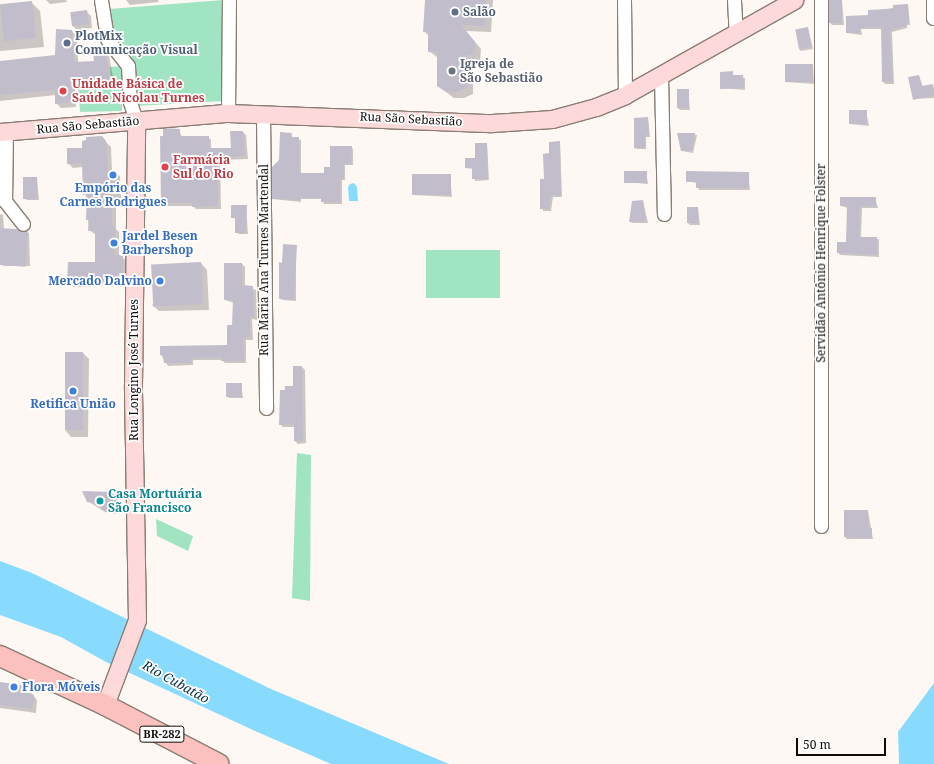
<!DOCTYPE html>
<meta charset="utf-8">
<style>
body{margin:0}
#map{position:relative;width:934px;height:764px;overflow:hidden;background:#fef8f4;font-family:"Noto Serif",serif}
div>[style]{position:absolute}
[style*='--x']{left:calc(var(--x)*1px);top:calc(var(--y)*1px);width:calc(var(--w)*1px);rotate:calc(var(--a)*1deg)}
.green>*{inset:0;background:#a1e4c2;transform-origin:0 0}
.water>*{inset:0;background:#89dbfe}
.shadow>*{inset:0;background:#0003}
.building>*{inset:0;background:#c2bdcb;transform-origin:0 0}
.roads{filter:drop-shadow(1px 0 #8a7d73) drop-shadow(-1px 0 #8a7d73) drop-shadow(0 1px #8a7d73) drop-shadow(0 -1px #8a7d73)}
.minor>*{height:13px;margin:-6.5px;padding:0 6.5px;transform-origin:6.5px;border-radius:6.5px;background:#fff}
.major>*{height:17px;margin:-8.5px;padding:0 8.5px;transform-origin:8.5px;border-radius:8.5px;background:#fddad9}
.highway>*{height:20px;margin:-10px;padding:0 10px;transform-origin:10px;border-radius:10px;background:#fbc1bf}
.dots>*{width:11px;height:11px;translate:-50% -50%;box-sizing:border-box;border:2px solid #fff;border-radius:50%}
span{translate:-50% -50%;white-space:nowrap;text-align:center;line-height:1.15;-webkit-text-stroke:3.5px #fff;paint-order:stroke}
.shield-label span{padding:1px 3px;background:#fff;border:1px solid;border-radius:3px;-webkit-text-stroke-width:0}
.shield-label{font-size:11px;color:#100b08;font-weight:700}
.service-label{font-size:12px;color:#4e5e75;font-weight:700}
.left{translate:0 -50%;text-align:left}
.worship-label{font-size:12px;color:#5b616d;font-weight:700}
.health-label{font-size:12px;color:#be3a42;font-weight:700}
.street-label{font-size:12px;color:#100b08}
.shop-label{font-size:12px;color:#366cbe;font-weight:700}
.right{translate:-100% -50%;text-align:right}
.culture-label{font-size:12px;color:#0d838f;font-weight:700}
.water-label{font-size:13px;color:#003345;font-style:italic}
.scale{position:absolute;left:796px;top:738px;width:90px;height:18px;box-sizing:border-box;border:2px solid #100b08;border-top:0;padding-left:5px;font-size:12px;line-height:14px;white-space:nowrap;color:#100b08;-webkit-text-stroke:3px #fff;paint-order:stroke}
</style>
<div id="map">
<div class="green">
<div style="clip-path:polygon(223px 0,223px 101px,135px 106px,132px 57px,113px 29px,109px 9px)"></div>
<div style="clip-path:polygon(123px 66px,122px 111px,80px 112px,78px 83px,111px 84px,110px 67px)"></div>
<div style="left:500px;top:250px;width:48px;height:74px;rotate:90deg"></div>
<div style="clip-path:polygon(297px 453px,311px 455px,310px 601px,292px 598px)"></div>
<div style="clip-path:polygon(156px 519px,193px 536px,188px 551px,157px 536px)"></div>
</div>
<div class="water">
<div style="clip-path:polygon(354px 183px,357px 187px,358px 201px,349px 201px,348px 187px,350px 184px)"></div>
<div style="clip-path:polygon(0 561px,32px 573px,271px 689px,449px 764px,331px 764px,255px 731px,106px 662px,61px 637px,0 615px)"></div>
<div style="clip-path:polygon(934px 683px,934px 764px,899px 764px,898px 732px)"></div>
</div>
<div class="shadow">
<div style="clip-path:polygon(46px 0,66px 0,67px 2px,50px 4px)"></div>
<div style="clip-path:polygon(126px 0,158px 0,159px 2px,130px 5px)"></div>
<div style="clip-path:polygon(426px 0,493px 0,491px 32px,466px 31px,481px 49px,480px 61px,473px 61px,473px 94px,464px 98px,454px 98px,438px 86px,438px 58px,429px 51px,429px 36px,424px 31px)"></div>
<div style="clip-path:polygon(842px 1px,844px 25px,832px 25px,830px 23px)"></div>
<div style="clip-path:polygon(31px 2px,40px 11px,44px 47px,0 51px,0 5px)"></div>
<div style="clip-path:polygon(908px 5px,910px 25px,907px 25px,907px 28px,892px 32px,894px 84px,885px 84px,883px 81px,882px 29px,861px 29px,862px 35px,847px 33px,869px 16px)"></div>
<div style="clip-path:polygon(86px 11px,91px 16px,92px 28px,77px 30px,73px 26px)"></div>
<div style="clip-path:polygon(808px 29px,813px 49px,801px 51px,799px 49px)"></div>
<div style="clip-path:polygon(72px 31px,77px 36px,78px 63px,95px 62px,105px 51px,109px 56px,115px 88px,75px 87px,76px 107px,61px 108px,56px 103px,56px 95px,0 101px,0 62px,55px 56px)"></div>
<div style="clip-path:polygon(813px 65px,814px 84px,786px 82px)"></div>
<div style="clip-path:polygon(732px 72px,734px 76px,745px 78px,745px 90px,721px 88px)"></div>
<div style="clip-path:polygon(919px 76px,923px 87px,934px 87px,934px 98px,914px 99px)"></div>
<div style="clip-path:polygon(688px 90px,690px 110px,680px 110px,678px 108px)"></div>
<div style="clip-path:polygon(866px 111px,869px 126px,850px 124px,850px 112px)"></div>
<div style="clip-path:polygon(648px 118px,650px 137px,646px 137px,646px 149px,637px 149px,635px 148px)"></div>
<div style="clip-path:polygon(179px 130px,182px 137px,208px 137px,211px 140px,211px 149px,232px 149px,243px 132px,246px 135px,248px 159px,220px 160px,221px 209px,196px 209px,193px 206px,164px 206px,162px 203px)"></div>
<div style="clip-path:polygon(291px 134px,293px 138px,301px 140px,301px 174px,325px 174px,351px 147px,353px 149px,353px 165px,345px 165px,345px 180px,342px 180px,342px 204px,324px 204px,322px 199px,301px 199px,301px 202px,273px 199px,280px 160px)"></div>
<div style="clip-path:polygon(678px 134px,697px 135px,693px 153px,682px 151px)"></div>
<div style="clip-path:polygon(102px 138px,111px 147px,112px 171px,120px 176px,121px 198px,116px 198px,116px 229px,119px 232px,119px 256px,128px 261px,127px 284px,94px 284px,94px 287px,73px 287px,68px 282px,96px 263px,96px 235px,89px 230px,83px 167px,73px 168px,68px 163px,83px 148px)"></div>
<div style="clip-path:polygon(560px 142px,562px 197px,553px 197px,551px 211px,543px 211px,541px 180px,545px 180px,550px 154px,550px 143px)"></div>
<div style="clip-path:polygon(487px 144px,489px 180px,475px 181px,473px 169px,466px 168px,476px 159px)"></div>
<div style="clip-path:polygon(646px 172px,648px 184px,626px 182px)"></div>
<div style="clip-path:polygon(748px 173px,750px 190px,699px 190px,697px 183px,687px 181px)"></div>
<div style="clip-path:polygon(450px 175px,452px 197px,413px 195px)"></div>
<div style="clip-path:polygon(37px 178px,39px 200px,27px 200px,25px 199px)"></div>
<div style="clip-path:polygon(875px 198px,878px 208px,862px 208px,861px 238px,876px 238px,879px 240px,879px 257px,840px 255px,838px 252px,847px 243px,848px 208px,841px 206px)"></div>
<div style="clip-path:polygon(643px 201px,648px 223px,632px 223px,630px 221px)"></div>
<div style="clip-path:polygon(246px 206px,248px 234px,238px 234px,236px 219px,232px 217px)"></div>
<div style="clip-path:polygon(698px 208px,700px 225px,690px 225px,688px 223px)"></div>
<div style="clip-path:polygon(0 214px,3px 215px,4px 229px,29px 233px,30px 266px,4px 266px,0 262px)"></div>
<div style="clip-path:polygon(296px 246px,296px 301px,282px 300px,283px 264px)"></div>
<div style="clip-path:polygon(201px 263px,207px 270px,209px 310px,159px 311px,152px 305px)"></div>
<div style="clip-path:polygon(242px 264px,245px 267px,245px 286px,256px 290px,257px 320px,252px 319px,253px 340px,246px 340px,246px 363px,225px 363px,222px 360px,193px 360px,193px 365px,168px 366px,161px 355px,161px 347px,228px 346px,233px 326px,234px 303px,225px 300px)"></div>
<div style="clip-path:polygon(66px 353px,83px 353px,89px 359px,88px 437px,71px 437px,65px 430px)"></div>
<div style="clip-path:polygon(302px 367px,305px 370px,306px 443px,298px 444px,295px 441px,295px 427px,283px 427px,280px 424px,286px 391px,294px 387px)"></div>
<div style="clip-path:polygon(241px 384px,243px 398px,229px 398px,227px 396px)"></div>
<div style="clip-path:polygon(113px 493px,117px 497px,117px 514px,105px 512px,86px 500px)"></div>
<div style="clip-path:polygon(845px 511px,868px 511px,873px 539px,846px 539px)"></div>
<div style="clip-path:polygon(0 683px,21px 686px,29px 690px,37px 700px,36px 713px,0 708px)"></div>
</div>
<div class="building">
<div style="clip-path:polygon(425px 0,486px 0,485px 26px,461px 25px,475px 42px,474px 55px,467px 55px,467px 88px,457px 92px,446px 92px,437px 86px,437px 52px,428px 52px,428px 32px,423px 32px)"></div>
<div style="left:829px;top:0;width:13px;height:23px"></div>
<div style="left:32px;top:1px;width:37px;height:32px;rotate:84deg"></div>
<div style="clip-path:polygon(908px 4px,909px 23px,905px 23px,906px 26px,890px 30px,893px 82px,882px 82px,881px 27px,860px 28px,860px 33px,846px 33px,846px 16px,868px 15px,868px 10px,886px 9px,893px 8px,893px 5px)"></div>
<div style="left:87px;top:10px;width:14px;height:17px;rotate:82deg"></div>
<div style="left:808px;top:27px;width:20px;height:13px;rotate:79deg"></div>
<div style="clip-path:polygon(56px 29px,72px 30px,74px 62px,94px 61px,93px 51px,105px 50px,111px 84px,71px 83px,72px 102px,55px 104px,55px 90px,0 95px,0 61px,55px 55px)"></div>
<div style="left:785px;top:64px;width:28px;height:18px"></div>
<div style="clip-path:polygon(733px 71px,733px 75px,743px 75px,744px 88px,720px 89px,720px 72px)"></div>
<div style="clip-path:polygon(919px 75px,922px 86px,933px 84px,934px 95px,913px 100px,908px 77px)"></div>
<div style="left:677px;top:89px;width:12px;height:19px"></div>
<div style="left:867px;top:110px;width:14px;height:18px;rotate:90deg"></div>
<div style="clip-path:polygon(648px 117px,649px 135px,645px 135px,645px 148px,634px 148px,634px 118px)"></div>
<div style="clip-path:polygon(163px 128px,180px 129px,180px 136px,209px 136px,209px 148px,231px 148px,230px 131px,243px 131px,245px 156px,217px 157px,218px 206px,192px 207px,192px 203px,161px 203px,160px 136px,163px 136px)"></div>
<div style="clip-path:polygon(280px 132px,292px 133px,291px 137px,299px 137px,299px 173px,324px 173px,324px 167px,330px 167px,330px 146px,352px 146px,351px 164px,344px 164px,344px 179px,340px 179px,340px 202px,321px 202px,321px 198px,300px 198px,300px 200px,272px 199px,272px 167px,279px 160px)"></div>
<div style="clip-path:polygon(677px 133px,695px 133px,692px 151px,681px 151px)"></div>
<div style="clip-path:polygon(102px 136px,106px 141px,108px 170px,116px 170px,117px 193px,112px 194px,112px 226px,115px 226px,114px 255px,123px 255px,123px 280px,90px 279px,90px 283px,67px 283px,68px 262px,95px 262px,95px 231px,88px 231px,89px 220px,86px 220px,87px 194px,83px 195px,82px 163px,67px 164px,67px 148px,82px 148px,82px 141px,86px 140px,86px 137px)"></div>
<div style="clip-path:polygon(560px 141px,561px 195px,551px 196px,549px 209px,540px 209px,540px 179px,544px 179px,543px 154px,549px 153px,549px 142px)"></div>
<div style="clip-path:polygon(475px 143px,487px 143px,488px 179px,472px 179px,472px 168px,465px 168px,465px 158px,475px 158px)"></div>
<div style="left:624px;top:171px;width:23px;height:12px"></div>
<div style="clip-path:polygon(686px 171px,749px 172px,749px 188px,696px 188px,696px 182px,686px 182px)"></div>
<div style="left:412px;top:174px;width:39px;height:21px"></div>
<div style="left:23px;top:177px;width:14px;height:22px"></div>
<div style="clip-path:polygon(840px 197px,876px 197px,876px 206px,860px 206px,859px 237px,877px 237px,877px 255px,837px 253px,837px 242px,846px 242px,847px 206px,840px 206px)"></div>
<div style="clip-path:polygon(643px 200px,646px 221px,629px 222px,632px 201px)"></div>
<div style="clip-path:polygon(231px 205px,247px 205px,246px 233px,235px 233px,235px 218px,231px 218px)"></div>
<div style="left:687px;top:207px;width:11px;height:16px"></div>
<div style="left:0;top:228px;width:28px;height:37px;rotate:4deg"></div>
<div style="clip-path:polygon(283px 244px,297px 245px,294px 300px,279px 299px,279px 262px,282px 263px)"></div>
<div style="left:201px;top:262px;width:42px;height:50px;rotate:87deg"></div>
<div style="clip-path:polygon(224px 263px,242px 263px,242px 285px,253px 286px,254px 317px,250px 317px,250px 337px,243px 338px,244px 361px,221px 361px,221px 357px,191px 358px,191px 363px,164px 363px,163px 355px,160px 355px,160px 346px,227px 345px,227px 325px,232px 325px,233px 300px,224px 300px)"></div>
<div style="left:65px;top:352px;width:18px;height:78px"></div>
<div style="clip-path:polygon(293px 366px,302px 366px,303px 441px,294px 441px,294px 424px,279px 425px,280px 390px,285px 390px,285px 386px,293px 386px)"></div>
<div style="left:226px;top:383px;width:16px;height:14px"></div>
<div style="clip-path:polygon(82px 491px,113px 492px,113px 511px,102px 510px,96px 503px,87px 502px)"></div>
<div style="clip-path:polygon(844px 510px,868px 510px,868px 528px,872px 528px,872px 538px,844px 537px)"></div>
<div style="clip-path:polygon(0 682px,21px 685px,21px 687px,29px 689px,29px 694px,34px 695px,32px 709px,0 705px)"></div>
</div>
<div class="roads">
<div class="minor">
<div style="--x:101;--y:0;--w:39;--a:81"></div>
<div style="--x:107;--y:39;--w:34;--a:52"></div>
<div style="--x:128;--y:66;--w:36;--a:87"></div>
<div style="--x:130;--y:102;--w:20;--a:72"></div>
<div style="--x:624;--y:0;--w:95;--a:89.4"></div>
<div style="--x:734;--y:0;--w:33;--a:87"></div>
<div style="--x:821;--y:0;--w:526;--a:90"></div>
<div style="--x:933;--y:0;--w:18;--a:90"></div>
<div style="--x:661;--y:75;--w:139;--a:88.8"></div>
<div style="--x:228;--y:113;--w:113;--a:-89.5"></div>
<div style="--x:263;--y:113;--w:295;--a:89.4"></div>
<div style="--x:6;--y:132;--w:69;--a:90.8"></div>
<div style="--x:5;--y:201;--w:29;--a:52"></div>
</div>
<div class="major">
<div style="--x:0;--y:132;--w:229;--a:-4.8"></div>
<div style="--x:228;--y:113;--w:264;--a:2.2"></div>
<div style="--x:492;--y:123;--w:60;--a:-3.8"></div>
<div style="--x:552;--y:119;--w:46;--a:-15.3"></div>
<div style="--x:596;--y:107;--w:31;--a:-22"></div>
<div style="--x:625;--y:95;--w:194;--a:-29.3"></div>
<div style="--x:105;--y:705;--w:91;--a:-69.4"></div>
<div style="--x:137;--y:620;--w:235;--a:-91"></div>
<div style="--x:133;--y:385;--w:264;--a:-89.3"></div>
</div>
<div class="highway">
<div style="--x:0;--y:656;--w:116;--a:25"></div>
<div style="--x:105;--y:705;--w:128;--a:27.4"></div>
</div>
</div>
<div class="dots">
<div style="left:455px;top:12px;background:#5c6f8a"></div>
<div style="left:67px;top:43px;background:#5c6f8a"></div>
<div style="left:452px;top:71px;background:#6b7280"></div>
<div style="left:63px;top:91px;background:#e0444e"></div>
<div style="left:165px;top:167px;background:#e0444e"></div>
<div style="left:113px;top:175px;background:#3f7fe0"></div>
<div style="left:114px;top:243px;background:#3f7fe0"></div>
<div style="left:160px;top:281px;background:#3f7fe0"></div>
<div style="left:73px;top:391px;background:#3f7fe0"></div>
<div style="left:100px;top:501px;background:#0f9aa8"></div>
<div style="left:14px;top:687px;background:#3f7fe0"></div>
</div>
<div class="shield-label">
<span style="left:162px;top:734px">BR-282</span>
</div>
<div class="service-label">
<span class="left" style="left:463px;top:12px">Salão</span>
<span class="left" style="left:75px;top:43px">PlotMix<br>Comunicação Visual</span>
</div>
<div class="worship-label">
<span class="left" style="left:460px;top:71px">Igreja de<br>São Sebastião</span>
</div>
<div class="health-label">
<span class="left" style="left:72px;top:91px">Unidade Básica de<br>Saúde Nicolau Turnes</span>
<span class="left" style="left:173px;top:167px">Farmácia<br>Sul do Rio</span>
</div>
<div class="street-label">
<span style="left:411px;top:119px;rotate:3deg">Rua São Sebastião</span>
<span style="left:88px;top:125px;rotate:-5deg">Rua São Sebastião</span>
<span style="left:264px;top:260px;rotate:-90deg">Rua Maria Ana Turnes Martendal</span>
<span style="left:821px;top:263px;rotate:-90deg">Servidão Antônio Henrique Folster</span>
<span style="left:134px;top:370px;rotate:-90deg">Rua Longino José Turnes</span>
</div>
<div class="shop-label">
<span style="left:113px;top:195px">Empório das<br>Carnes Rodrigues</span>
<span class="left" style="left:122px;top:243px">Jardel Besen<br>Barbershop</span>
<span class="right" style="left:152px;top:281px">Mercado Dalvino</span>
<span style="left:73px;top:404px">Retifica União</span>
<span class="left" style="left:22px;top:687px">Flora Móveis</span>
</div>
<div class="culture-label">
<span class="left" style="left:108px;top:501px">Casa Mortuária<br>São Francisco</span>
</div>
<div class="water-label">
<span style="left:176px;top:682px;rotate:29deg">Rio Cubatão</span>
</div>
<div class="scale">50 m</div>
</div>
